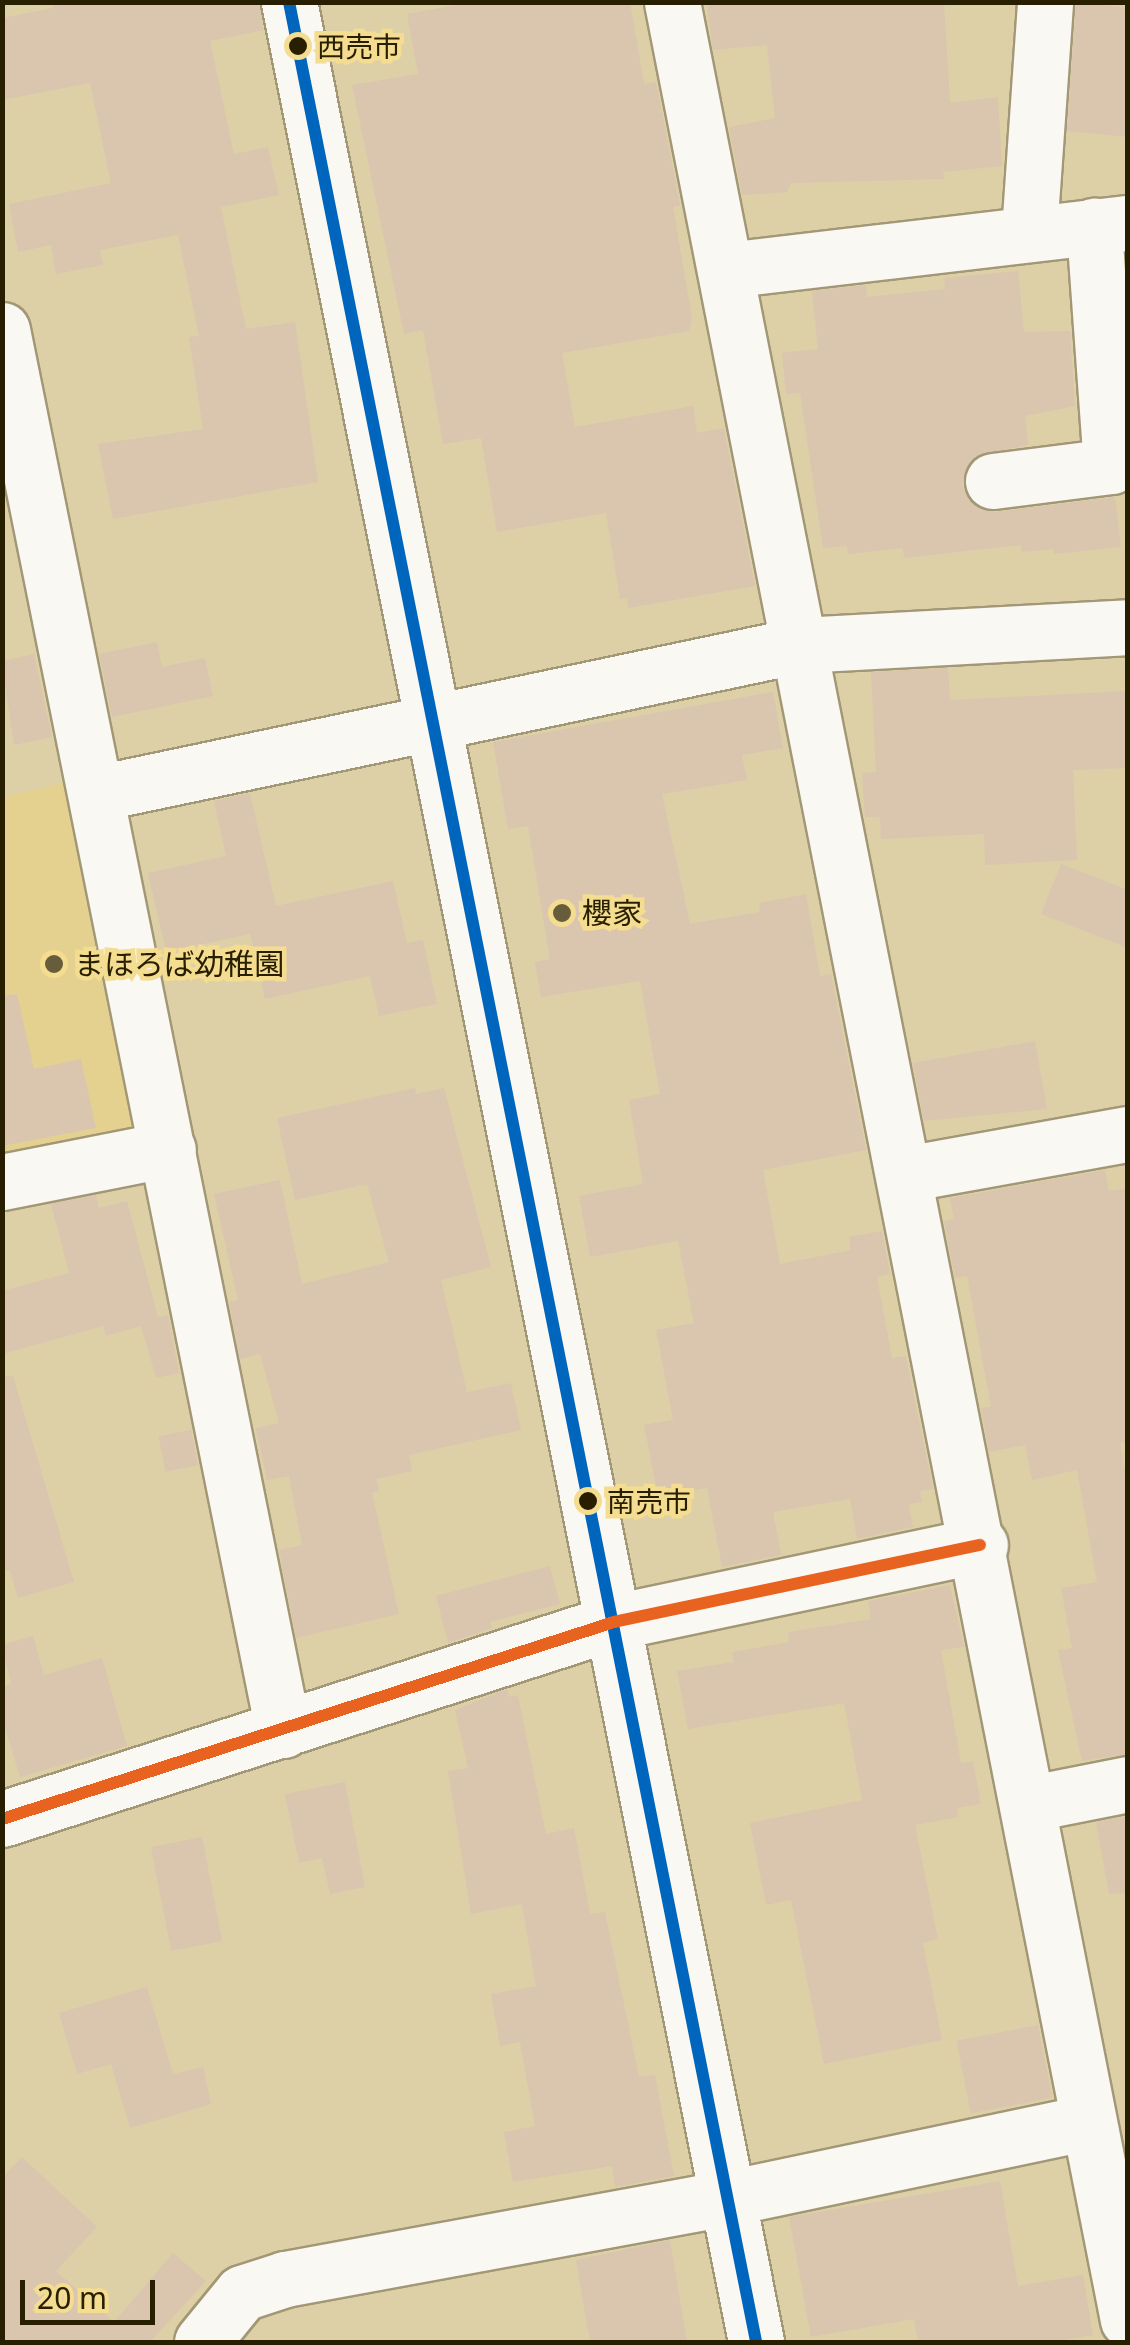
<!DOCTYPE html>
<meta charset="utf-8">
<style>
body{margin:0}
#map{position:relative;width:1130px;height:2345px;overflow:hidden;background:#ddd0a6;font-family:"Noto Sans","Noto Sans JP",sans-serif}
div>[style]{position:absolute}
[style*='--x']{left:calc(var(--x)*1px);top:calc(var(--y)*1px);width:calc(var(--w)*1px);rotate:calc(var(--a)*1deg)}
.built>*{inset:0;background:#e5d18f}
.building>*{inset:0;background:#dac5af;transform-origin:0 0}
.roads{filter:drop-shadow(2px 0 #a29776) drop-shadow(-2px 0 #a29776) drop-shadow(0 2px #a29776) drop-shadow(0 -2px #a29776)}
.minor>*{height:55px;margin:-27.5px;padding:0 27.5px;transform-origin:27.5px;border-radius:27.5px;background:#faf8f2}
.highway>*{height:55px;margin:-27.5px;padding:0 27.5px;transform-origin:27.5px;border-radius:27.5px;background:#faf8f2}
.bus-1>*{height:12px;margin:-6px;padding:0 6px;transform-origin:6px;border-radius:6px;background:#0065bd}
.bus-2>*{height:12px;margin:-6px;padding:0 6px;transform-origin:6px;border-radius:6px;background:#e86220}
.dots>*{width:28px;height:28px;translate:-50% -50%;box-sizing:border-box;border:5px solid #f4dc90;border-radius:50%}
span{translate:-50% -50%;white-space:nowrap;text-align:center;line-height:1.15;-webkit-text-stroke:9px #f4dc90;paint-order:stroke}
.bus-label{font-size:28px;color:#281f00}
.left{translate:0 -50%;text-align:left}
.poi-label{font-size:30px;color:#281f00}
.frame{position:absolute;inset:0;border:5px solid #281f00;pointer-events:none}
.scale{position:absolute;left:20px;top:2280px;width:135px;height:45px;box-sizing:border-box;border:5px solid #281f00;border-top:0;padding-left:12px;font-size:30px;line-height:35px;white-space:nowrap;color:#281f00;-webkit-text-stroke:8px #f4dc90;paint-order:stroke}
</style>
<div id="map">
<div class="built">
<div style="clip-path:polygon(69px 782px,138px 1132px,2px 1161px,2px 797px)"></div>
</div>
<div class="building">
<div style="clip-path:polygon(52px 2px,259px 2px,263px 30px,210px 41px,234px 154px,268px 147px,279px 195px,221px 207px,246px 329px,295px 322px,318px 482px,113px 519px,98px 444px,203px 429px,189px 337px,199px 336px,178px 235px,100px 250px,103px 265px,56px 274px,51px 245px,18px 252px,9px 204px,111px 183px,90px 83px,2px 100px,2px 18px,53px 8px)"></div>
<div style="clip-path:polygon(474px 2px,630px 2px,644px 84px,656px 82px,680px 205px,673px 207px,692px 318px,689px 331px,562px 353px,575px 427px,693px 406px,697px 433px,724px 428px,755px 586px,628px 608px,627px 598px,620px 599px,606px 513px,497px 532px,481px 438px,443px 444px,423px 330px,404px 334px,352px 85px,418px 74px,407px 14px)"></div>
<div style="clip-path:polygon(737px 2px,944px 2px,950px 103px,998px 97px,1002px 166px,943px 172px,944px 179px,791px 183px,787px 192px,742px 195px,729px 127px,775px 118px,767px 45px,713px 50px,707px 6px)"></div>
<div style="clip-path:polygon(1076px 2px,1128px 8px,1128px 137px,1067px 131px)"></div>
<div style="clip-path:polygon(1018px 271px,1024px 332px,1070px 331px,1075px 406px,1025px 416px,1028px 445px,975px 456px,962px 486px,969px 501px,996px 512px,1115px 497px,1121px 547px,1054px 554px,1053px 549px,1022px 552px,1021px 545px,904px 558px,903px 548px,848px 554px,847px 546px,823px 548px,800px 393px,786px 394px,782px 353px,818px 349px,812px 291px,866px 285px,867px 297px,945px 289px,944px 278px)"></div>
<div style="clip-path:polygon(157px 642px,162px 667px,205px 658px,213px 696px,112px 717px,99px 654px)"></div>
<div style="clip-path:polygon(34px 654px,52px 737px,14px 745px,2px 661px)"></div>
<div style="clip-path:polygon(948px 668px,950px 700px,1128px 691px,1128px 768px,1073px 770px,1077px 860px,985px 865px,984px 834px,881px 839px,880px 817px,865px 817px,862px 773px,876px 772px,871px 672px)"></div>
<div style="clip-path:polygon(773px 692px,783px 748px,742px 755px,747px 780px,662px 794px,690px 924px,760px 912px,759px 903px,806px 894px,820px 976px,831px 974px,866px 1150px,763px 1170px,780px 1264px,851px 1250px,849px 1237px,882px 1231px,890px 1274px,877px 1277px,892px 1358px,906px 1356px,933px 1489px,920px 1491px,922px 1502px,909px 1504px,913px 1527px,857px 1539px,850px 1499px,773px 1512px,781px 1555px,722px 1567px,707px 1488px,658px 1496px,644px 1425px,673px 1420px,656px 1330px,694px 1323px,678px 1241px,590px 1257px,579px 1196px,643px 1184px,629px 1100px,660px 1094px,640px 981px,541px 997px,535px 962px,550px 959px,528px 826px,508px 829px,493px 742px)"></div>
<div style="clip-path:polygon(250px 793px,276px 906px,393px 881px,407px 943px,423px 940px,437px 1004px,379px 1016px,370px 976px,265px 999px,250px 934px,166px 952px,148px 873px,226px 856px,214px 801px)"></div>
<div style="clip-path:polygon(1061px 864px,1128px 890px,1128px 948px,1041px 914px)"></div>
<div style="clip-path:polygon(17px 994px,34px 1069px,81px 1059px,96px 1128px,2px 1146px,2px 996px)"></div>
<div style="clip-path:polygon(1035px 1041px,1047px 1109px,924px 1121px,913px 1063px)"></div>
<div style="clip-path:polygon(415px 1088px,416px 1094px,444px 1088px,491px 1267px,441px 1280px,467px 1392px,511px 1383px,521px 1430px,409px 1455px,412px 1471px,376px 1479px,379px 1491px,372px 1492px,399px 1614px,296px 1638px,279px 1550px,302px 1545px,289px 1476px,267px 1480px,256px 1428px,279px 1423px,260px 1354px,240px 1359px,229px 1302px,238px 1300px,214px 1194px,280px 1180px,302px 1284px,389px 1262px,367px 1184px,295px 1200px,277px 1118px)"></div>
<div style="clip-path:polygon(1105px 1170px,1109px 1191px,1128px 1188px,1128px 1442px,1120px 1443px,1128px 1488px,1128px 1754px,1082px 1761px,1058px 1650px,1072px 1648px,1061px 1588px,1097px 1582px,1077px 1470px,1032px 1480px,1025px 1445px,989px 1452px,981px 1408px,991px 1407px,967px 1276px,955px 1278px,944px 1221px,954px 1219px,950px 1198px)"></div>
<div style="clip-path:polygon(96px 1195px,99px 1208px,127px 1201px,158px 1317px,168px 1315px,179px 1373px,156px 1378px,141px 1326px,106px 1336px,103px 1326px,2px 1354px,2px 1291px,69px 1273px,51px 1204px)"></div>
<div style="clip-path:polygon(13px 1376px,74px 1582px,18px 1598px,10px 1570px,2px 1572px,2px 1377px)"></div>
<div style="left:191px;top:1430px;width:36px;height:33px;rotate:79deg"></div>
<div style="clip-path:polygon(550px 1566px,560px 1604px,490px 1622px,492px 1628px,448px 1643px,436px 1596px)"></div>
<div style="clip-path:polygon(950px 1585px,964px 1647px,941px 1650px,961px 1763px,973px 1761px,981px 1804px,957px 1808px,958px 1817px,915px 1825px,938px 1939px,923px 1943px,942px 2040px,824px 2064px,791px 1900px,766px 1905px,750px 1823px,862px 1800px,844px 1703px,688px 1729px,677px 1671px,734px 1662px,732px 1652px,789px 1642px,788px 1632px,871px 1619px,868px 1601px)"></div>
<div style="clip-path:polygon(33px 1636px,44px 1675px,102px 1658px,127px 1746px,20px 1777px,2px 1718px,2px 1687px,11px 1684px,2px 1645px)"></div>
<div style="clip-path:polygon(507px 1689px,509px 1697px,518px 1695px,546px 1834px,574px 1828px,590px 1914px,605px 1912px,639px 2077px,655px 2075px,674px 2176px,615px 2187px,612px 2166px,513px 2182px,504px 2132px,535px 2126px,520px 2042px,500px 2046px,491px 1994px,536px 1986px,522px 1904px,471px 1914px,448px 1771px,468px 1768px,455px 1710px)"></div>
<div style="clip-path:polygon(345px 1782px,365px 1887px,330px 1894px,322px 1858px,299px 1863px,285px 1794px)"></div>
<div style="clip-path:polygon(1128px 1816px,1128px 1893px,1109px 1894px,1096px 1822px)"></div>
<div style="left:202px;top:1837px;width:106px;height:52px;rotate:79deg"></div>
<div style="clip-path:polygon(147px 1987px,173px 2074px,203px 2067px,211px 2104px,130px 2128px,111px 2064px,77px 2074px,59px 2013px)"></div>
<div style="left:1038px;top:2025px;width:74px;height:83px;rotate:79deg"></div>
<div style="clip-path:polygon(22px 2157px,97px 2227px,56px 2271px,114px 2322px,173px 2253px,206px 2281px,150px 2342px,2px 2342px,2px 2178px)"></div>
<div style="clip-path:polygon(1000px 2181px,1018px 2286px,1083px 2275px,1093px 2335px,1052px 2342px,918px 2342px,914px 2319px,811px 2337px,789px 2217px)"></div>
<div style="clip-path:polygon(670px 2240px,687px 2342px,590px 2342px,576px 2260px)"></div>
</div>
<div class="roads">
<div class="minor">
<div style="--x:672;--y:2;--w:2362;--a:78.87"></div>
<div style="--x:1029;--y:232;--w:231;--a:-86"></div>
<div style="--x:726;--y:270;--w:405;--a:-6.7"></div>
<div style="--x:2;--y:330;--w:1428;--a:78.65"></div>
<div style="--x:993;--y:481;--w:119;--a:-7.2"></div>
<div style="--x:1111;--y:466;--w:241;--a:-94.1"></div>
<div style="--x:98;--y:793;--w:717;--a:-11.91"></div>
<div style="--x:800;--y:645;--w:328;--a:-3.1"></div>
<div style="--x:905;--y:1174;--w:227;--a:-10.2"></div>
<div style="--x:2;--y:1182;--w:169;--a:-11.2"></div>
<div style="--x:1027;--y:1804;--w:103;--a:-11.2"></div>
<div style="--x:2;--y:1819;--w:643;--a:-17.84"></div>
<div style="--x:614;--y:1622;--w:374;--a:-11.9"></div>
<div style="--x:202;--y:2342;--w:63;--a:-50.8"></div>
<div style="--x:242;--y:2293;--w:45;--a:-18"></div>
<div style="--x:285;--y:2279;--w:450;--a:-10.4"></div>
<div style="--x:728;--y:2198;--w:365;--a:-11.9"></div>
</div>
<div class="highway">
<div style="--x:289;--y:2;--w:2386;--a:78.71"></div>
</div>
</div>
<div class="bus-1">
<div style="--x:289;--y:2;--w:2386;--a:78.71"></div>
</div>
<div class="bus-2">
<div style="--x:2;--y:1819;--w:643;--a:-17.84"></div>
<div style="--x:614;--y:1622;--w:374;--a:-11.9"></div>
</div>
<div class="dots">
<div style="left:298px;top:46px;background:#281f00"></div>
<div style="left:562px;top:913px;background:#675d3a"></div>
<div style="left:54px;top:964px;background:#675d3a"></div>
<div style="left:588px;top:1501px;background:#281f00"></div>
</div>
<div class="bus-label">
<span class="left" style="left:317px;top:46px">西売市</span>
<span class="left" style="left:607px;top:1501px">南売市</span>
</div>
<div class="poi-label">
<span class="left" style="left:582px;top:913px">櫻家</span>
<span class="left" style="left:74px;top:964px">まほろば幼稚園</span>
</div>
<div class="frame"></div>
<div class="scale">20 m</div>
</div>
